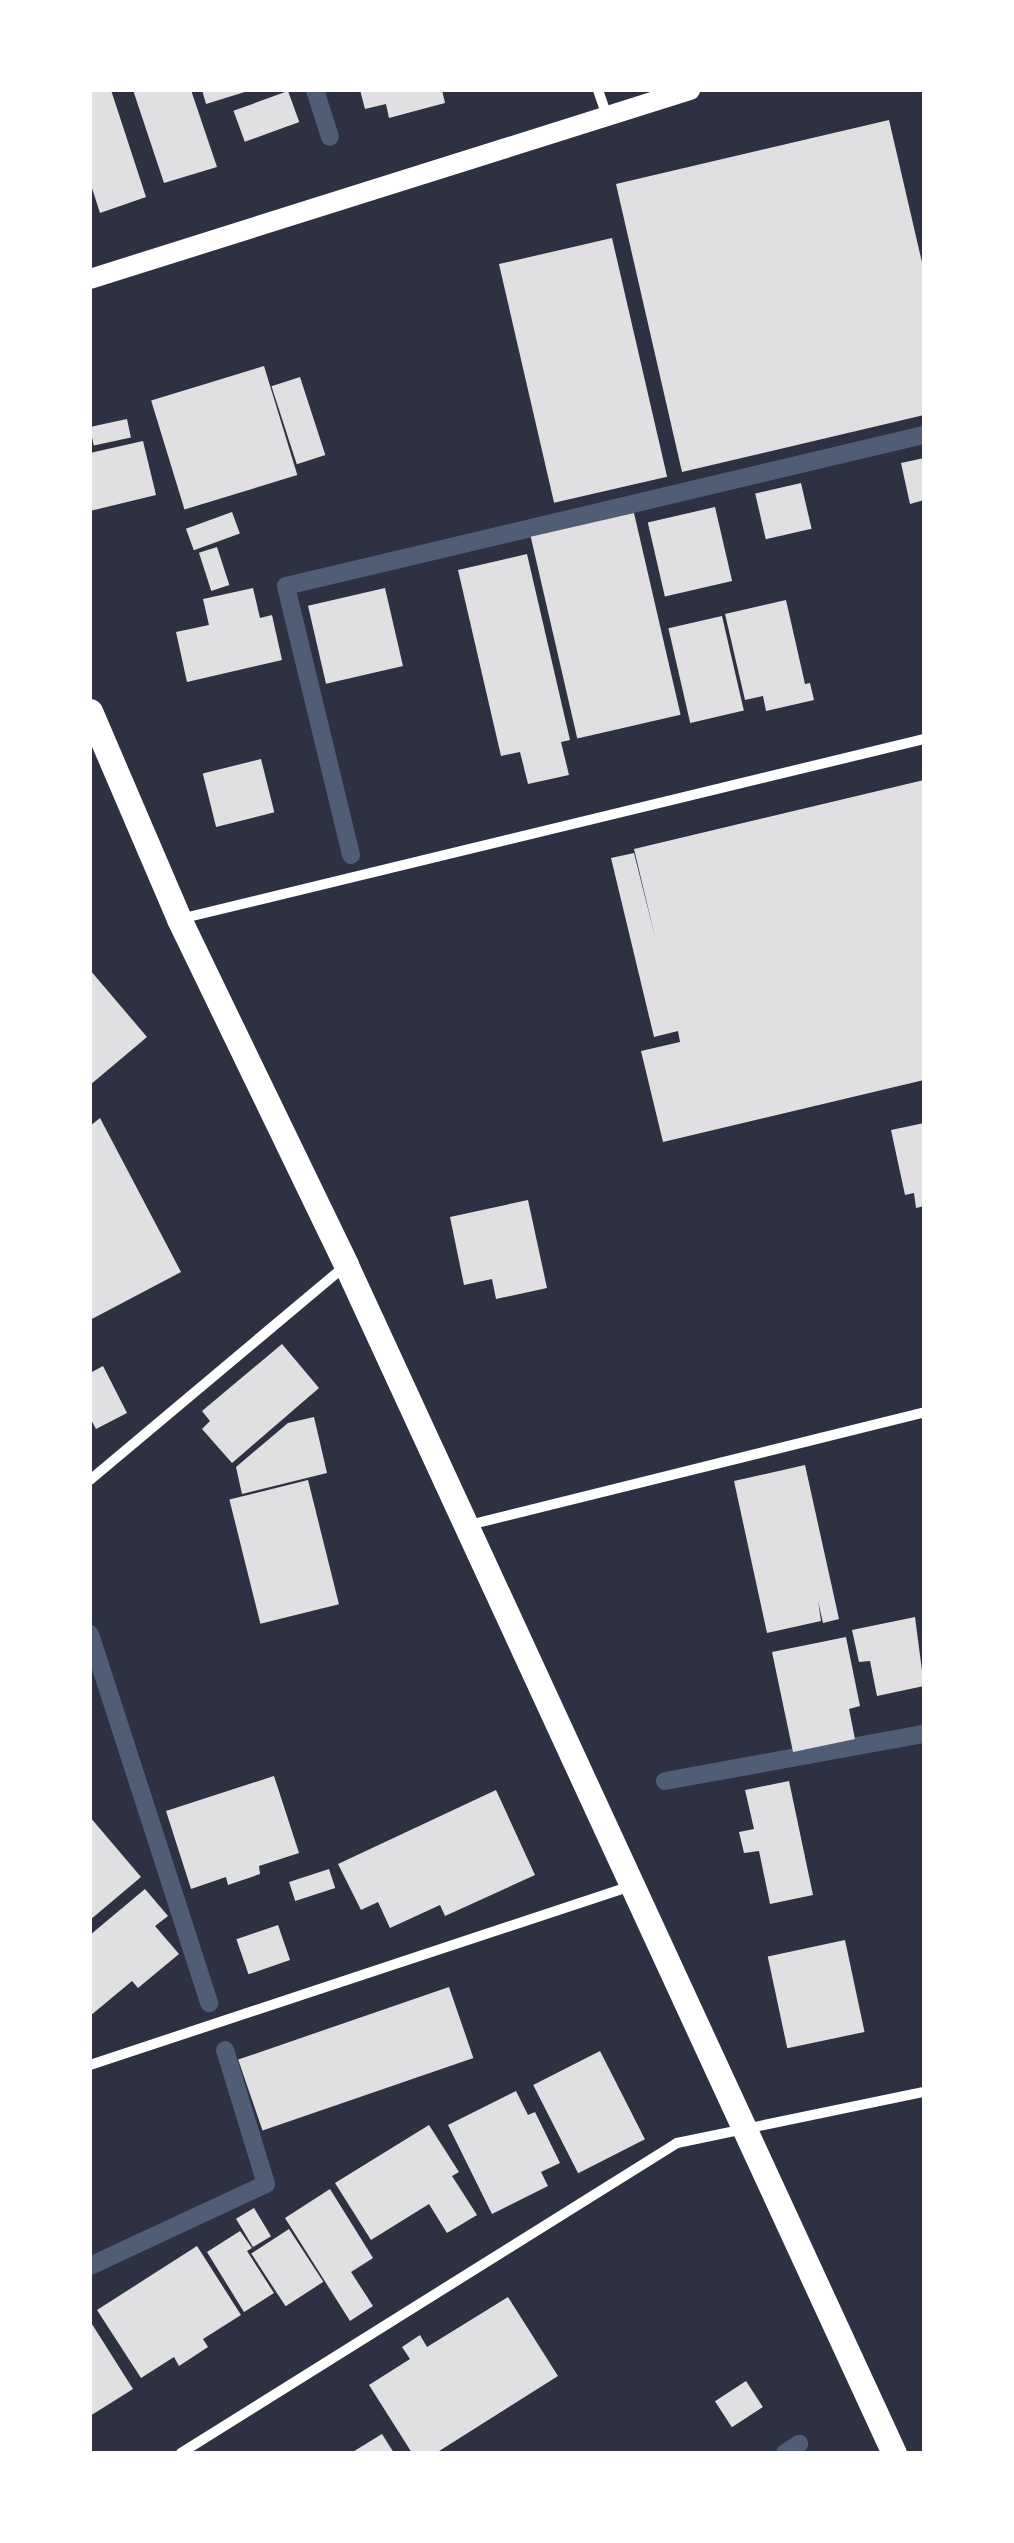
<!DOCTYPE html>
<style>
body{margin:0}
#map{position:relative;width:1014px;height:2543px;overflow:hidden;background:#2d3142;font-family:"PT Sans Narrow",sans-serif}
div>[style]{position:absolute}
[style*='--x']{left:calc(var(--x)*1px);top:calc(var(--y)*1px);width:calc(var(--w)*1px);rotate:calc(var(--a)*1deg)}
.stream>*{height:18px;margin:-9px;padding:0 9px;transform-origin:9px;border-radius:9px;background:#4f5d75}
.building>*{inset:0;background:#e0e0e3;transform-origin:0 0}
.minor>*{height:10px;margin:-5px;padding:0 5px;transform-origin:5px;border-radius:5px;background:#fff}
.secondary>*{height:20px;margin:-10px;padding:0 10px;transform-origin:10px;border-radius:10px;background:#fff}
.primary>*{height:25px;margin:-12.5px;padding:0 12.5px;transform-origin:12.5px;border-radius:12.5px;background:#fff}
span{translate:-50% -50%;white-space:nowrap;text-align:center;line-height:1.15;-webkit-text-stroke:9px #fff;paint-order:stroke}
.frame{position:absolute;inset:0;border:92px solid #fff;pointer-events:none}
</style>
<div id="map">
<div class="stream">
<div style="--x:315;--y:90;--w:49;--a:72.3"></div>
<div style="--x:351;--y:855;--w:277;--a:-103.6"></div>
<div style="--x:286;--y:586;--w:656;--a:-13.32"></div>
<div style="--x:90;--y:1634;--w:388;--a:72.1"></div>
<div style="--x:665;--y:1781;--w:263;--a:-10.3"></div>
<div style="--x:90;--y:2266;--w:194;--a:-25"></div>
<div style="--x:266;--y:2184;--w:140;--a:-107"></div>
<div style="--x:785;--y:2453;--w:17;--a:-33"></div>
</div>
<div class="building">
<div style="clip-path:polygon(90px 90px,111px 90px,146px 197px,100px 213px,90px 182px)"></div>
<div style="clip-path:polygon(133px 90px,191px 90px,217px 167px,164px 183px)"></div>
<div style="clip-path:polygon(202px 90px,248px 90px,248px 91px,206px 104px)"></div>
<div style="clip-path:polygon(360px 90px,442px 90px,445px 103px,389px 118px,386px 104px,365px 109px)"></div>
<div style="left:288px;top:91px;width:33px;height:58px;rotate:70deg"></div>
<div style="clip-path:polygon(889px 120px,924px 271px,924px 415px,682px 472px,616px 184px)"></div>
<div style="left:612px;top:238px;width:245px;height:116px;rotate:77deg"></div>
<div style="left:264px;top:366px;width:114px;height:118px;rotate:73deg"></div>
<div style="left:300px;top:377px;width:82px;height:30px;rotate:72deg"></div>
<div style="left:127px;top:419px;width:19px;height:38px;rotate:78deg"></div>
<div style="clip-path:polygon(143px 441px,156px 495px,90px 511px,90px 453px)"></div>
<div style="clip-path:polygon(924px 458px,924px 500px,910px 504px,901px 463px)"></div>
<div style="left:801px;top:483px;width:47px;height:47px;rotate:77deg"></div>
<div style="left:715px;top:507px;width:76px;height:69px;rotate:77deg"></div>
<div style="left:232px;top:512px;width:23px;height:49px;rotate:70deg"></div>
<div style="left:634px;top:513px;width:207px;height:106px;rotate:77deg"></div>
<div style="left:217px;top:547px;width:40px;height:19px;rotate:72deg"></div>
<div style="clip-path:polygon(527px 554px,570px 740px,561px 742px,569px 775px,528px 784px,520px 752px,501px 756px,458px 570px)"></div>
<div style="clip-path:polygon(253px 588px,260px 618px,272px 615px,282px 660px,187px 682px,176px 632px,209px 625px,203px 599px)"></div>
<div style="left:385px;top:588px;width:80px;height:79px;rotate:77deg"></div>
<div style="clip-path:polygon(786px 600px,805px 684px,810px 683px,814px 700px,766px 711px,763px 696px,745px 700px,725px 614px)"></div>
<div style="left:722px;top:616px;width:97px;height:55px;rotate:77deg"></div>
<div style="left:261px;top:759px;width:55px;height:60px;rotate:76deg"></div>
<div style="clip-path:polygon(924px 780px,924px 1080px,663px 1142px,641px 1051px,680px 1042px,678px 1031px,654px 1037px,611px 858px,634px 853px,656px 941px,634px 849px)"></div>
<div style="clip-path:polygon(90px 970px,147px 1037px,90px 1085px)"></div>
<div style="clip-path:polygon(100px 1118px,181px 1272px,90px 1320px,90px 1126px)"></div>
<div style="clip-path:polygon(924px 1123px,924px 1206px,916px 1208px,914px 1193px,905px 1195px,891px 1130px)"></div>
<div style="clip-path:polygon(528px 1200px,547px 1288px,496px 1299px,492px 1279px,464px 1285px,450px 1217px)"></div>
<div style="clip-path:polygon(282px 1344px,319px 1388px,232px 1463px,202px 1429px,210px 1421px,202px 1411px)"></div>
<div style="clip-path:polygon(103px 1366px,127px 1413px,96px 1429px,90px 1418px,90px 1373px)"></div>
<div style="clip-path:polygon(314px 1417px,327px 1473px,242px 1494px,236px 1467px,288px 1423px)"></div>
<div style="clip-path:polygon(805px 1465px,839px 1619px,823px 1623px,818px 1601px,821px 1621px,767px 1633px,734px 1481px)"></div>
<div style="left:308px;top:1480px;width:128px;height:81px;rotate:76deg"></div>
<div style="clip-path:polygon(915px 1617px,924px 1686px,877px 1696px,870px 1661px,859px 1662px,852px 1630px)"></div>
<div style="clip-path:polygon(846px 1637px,860px 1706px,849px 1709px,855px 1739px,793px 1752px,772px 1652px)"></div>
<div style="clip-path:polygon(274px 1776px,299px 1853px,259px 1866px,260px 1874px,228px 1885px,226px 1877px,191px 1889px,166px 1811px)"></div>
<div style="clip-path:polygon(789px 1781px,813px 1895px,770px 1904px,759px 1851px,744px 1853px,739px 1832px,754px 1829px,745px 1790px)"></div>
<div style="clip-path:polygon(496px 1790px,535px 1875px,445px 1916px,440px 1905px,390px 1928px,378px 1902px,361px 1910px,338px 1864px)"></div>
<div style="clip-path:polygon(90px 1817px,141px 1877px,90px 1920px)"></div>
<div style="left:329px;top:1869px;width:20px;height:42px;rotate:72deg"></div>
<div style="clip-path:polygon(145px 1889px,168px 1916px,155px 1926px,179px 1954px,138px 1988px,132px 1981px,90px 2016px,90px 1935px)"></div>
<div style="left:278px;top:1925px;width:37px;height:44px;rotate:71deg"></div>
<div style="left:845px;top:1940px;width:94px;height:79px;rotate:78deg"></div>
<div style="left:449px;top:1987px;width:75px;height:223px;rotate:71deg"></div>
<div style="left:600px;top:2051px;width:99px;height:75px;rotate:63deg"></div>
<div style="clip-path:polygon(516px 2091px,528px 2115px,535px 2112px,560px 2163px,541px 2172px,548px 2186px,492px 2214px,448px 2125px)"></div>
<div style="clip-path:polygon(429px 2125px,459px 2172px,452px 2176px,477px 2215px,447px 2233px,429px 2204px,371px 2240px,335px 2183px)"></div>
<div style="clip-path:polygon(330px 2189px,373px 2258px,351px 2272px,373px 2306px,350px 2321px,285px 2218px)"></div>
<div style="left:254px;top:2208px;width:33px;height:21px;rotate:59deg"></div>
<div style="left:289px;top:2229px;width:63px;height:45px;rotate:57deg"></div>
<div style="clip-path:polygon(240px 2231px,252px 2248px,247px 2251px,274px 2293px,244px 2312px,207px 2252px)"></div>
<div style="clip-path:polygon(197px 2246px,241px 2315px,203px 2339px,208px 2347px,179px 2366px,174px 2357px,141px 2378px,97px 2310px)"></div>
<div style="clip-path:polygon(508px 2297px,558px 2376px,436px 2453px,412px 2453px,369px 2385px,410px 2359px,402px 2347px,420px 2335px,427px 2347px)"></div>
<div style="clip-path:polygon(90px 2321px,133px 2389px,90px 2416px)"></div>
<div style="left:746px;top:2381px;width:31px;height:37px;rotate:57deg"></div>
<div style="clip-path:polygon(382px 2434px,394px 2453px,351px 2453px)"></div>
</div>
<div class="minor">
<div style="--x:598;--y:90;--w:28;--a:71"></div>
<div style="--x:180;--y:919;--w:765;--a:-13.6"></div>
<div style="--x:90;--y:1480;--w:334;--a:-40"></div>
<div style="--x:465;--y:1526;--w:473;--a:-13.9"></div>
<div style="--x:90;--y:2065;--w:570;--a:-18.31"></div>
<div style="--x:181;--y:2453;--w:585;--a:-32.01"></div>
<div style="--x:677;--y:2143;--w:252;--a:-11.7"></div>
</div>
<div class="secondary">
<div style="--x:90;--y:279;--w:629;--a:-17.48"></div>
</div>
<div class="primary">
<div style="--x:90;--y:711;--w:226;--a:66.8"></div>
<div style="--x:179;--y:919;--w:384;--a:64.2"></div>
<div style="--x:346;--y:1265;--w:1308;--a:65.24"></div>
</div>
<div class="frame"></div>
</div>
